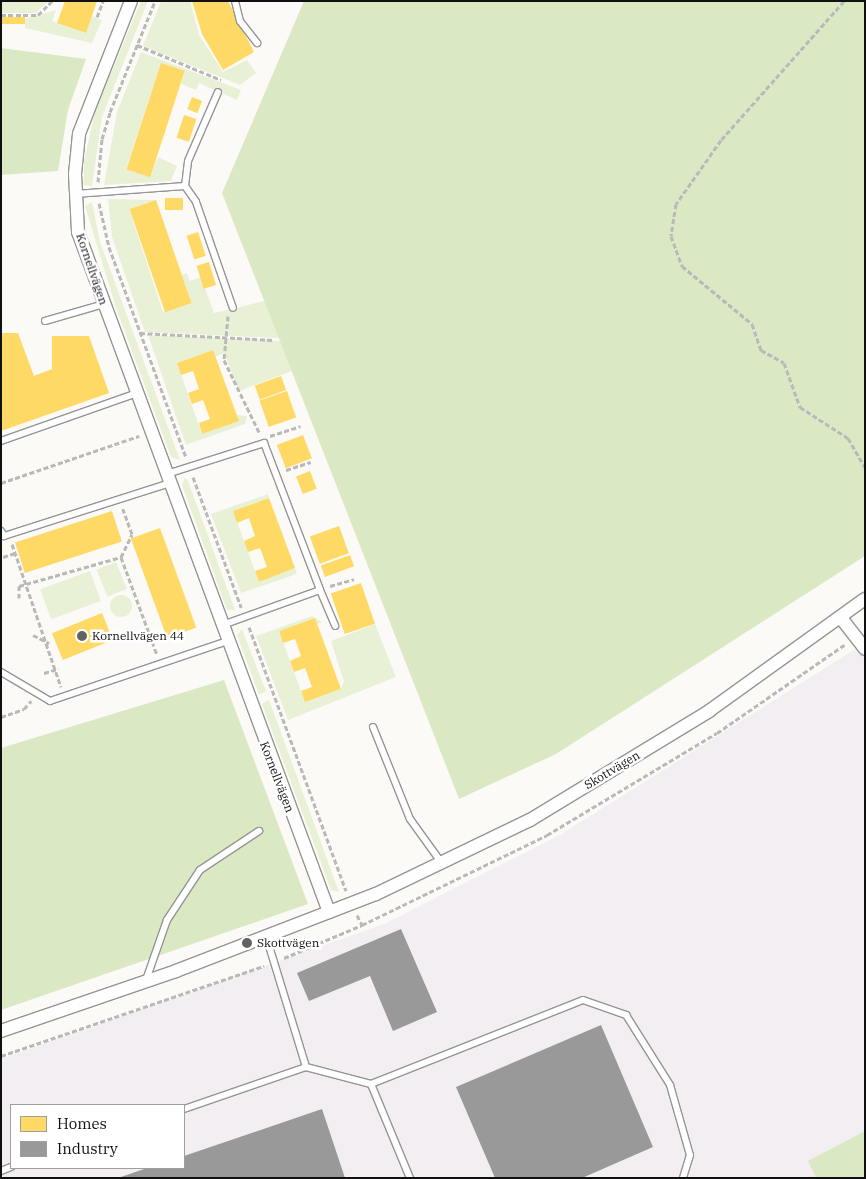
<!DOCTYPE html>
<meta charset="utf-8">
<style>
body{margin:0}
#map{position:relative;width:866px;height:1179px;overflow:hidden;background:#fcfaf6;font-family:"IBM Plex Serif",serif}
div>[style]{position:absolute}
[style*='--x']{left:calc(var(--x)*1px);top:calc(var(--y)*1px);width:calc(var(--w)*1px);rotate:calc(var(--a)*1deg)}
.industrial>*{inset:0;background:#f3eef2}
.green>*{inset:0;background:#e8f1d6;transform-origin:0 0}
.round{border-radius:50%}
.forest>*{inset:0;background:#dae9c4}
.homes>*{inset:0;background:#ffd966;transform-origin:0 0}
.industry>*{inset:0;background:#999}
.path>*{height:3px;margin-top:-1.5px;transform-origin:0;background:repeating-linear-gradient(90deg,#b9b9b8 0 5px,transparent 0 7.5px)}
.roads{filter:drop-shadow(1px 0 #969594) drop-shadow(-1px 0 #969594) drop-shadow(0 1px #969594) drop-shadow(0 -1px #969594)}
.lane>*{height:6px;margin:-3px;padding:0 3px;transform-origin:3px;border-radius:3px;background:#fffefe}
.street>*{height:12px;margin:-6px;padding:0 6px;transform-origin:6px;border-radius:6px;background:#fffefe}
.dots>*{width:14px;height:14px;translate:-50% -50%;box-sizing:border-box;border:2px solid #fff;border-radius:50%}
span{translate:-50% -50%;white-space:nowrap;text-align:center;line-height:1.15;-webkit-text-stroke:5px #fff;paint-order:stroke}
.street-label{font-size:12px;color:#101010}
.poi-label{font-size:12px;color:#101010}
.left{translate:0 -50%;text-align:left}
.frame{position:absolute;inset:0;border:2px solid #101010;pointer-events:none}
.legend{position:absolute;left:10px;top:1104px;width:175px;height:65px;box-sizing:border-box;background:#fff;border:1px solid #9f9f9f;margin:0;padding:6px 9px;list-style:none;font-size:15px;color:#101010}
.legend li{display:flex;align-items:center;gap:10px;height:25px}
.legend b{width:25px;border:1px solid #9f9f9f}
</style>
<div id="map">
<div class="industrial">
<div style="clip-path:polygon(evenodd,865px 643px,865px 1178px,1px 1178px,1px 1059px,384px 924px,560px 835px,865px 643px,11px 1105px,184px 1105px,184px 1168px,11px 1168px,11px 1105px)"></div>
</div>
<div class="green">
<div style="clip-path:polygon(1px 1px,49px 1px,36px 13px,1px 13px)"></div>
<div style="clip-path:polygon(141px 1px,148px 1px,102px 117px,92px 186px,84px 185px,84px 161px,95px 112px)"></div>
<div style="clip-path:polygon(161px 1px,190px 1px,199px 35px,223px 72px,247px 60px,256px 73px,240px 85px,143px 46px)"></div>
<div style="clip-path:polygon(56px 10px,52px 21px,85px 33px,92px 16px,102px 20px,92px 43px,25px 28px,25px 19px)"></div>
<div style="clip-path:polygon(141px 52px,241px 90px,237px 100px,199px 83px,196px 90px,181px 84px,185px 71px,161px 63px,126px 169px,150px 177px,158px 157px,177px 166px,171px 181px,104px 185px,117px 112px)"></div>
<div style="clip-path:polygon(108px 199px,156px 200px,129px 209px,163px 312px,191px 303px,182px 275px,187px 273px,190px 281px,201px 277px,214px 313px,265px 301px,279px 338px,145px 332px,112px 237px)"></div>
<div style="clip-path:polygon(92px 202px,100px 242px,180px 460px,171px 457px,116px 308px,85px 206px)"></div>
<div style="clip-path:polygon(148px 335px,281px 341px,292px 371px,239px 391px,224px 353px,215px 357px,213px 350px,177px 363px,202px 434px,238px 421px,237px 415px,247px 416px,245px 424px,186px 445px)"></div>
<div style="clip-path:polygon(185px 478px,188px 481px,235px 610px,227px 610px,182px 485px)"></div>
<div style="clip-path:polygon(268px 494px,269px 498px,233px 511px,259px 582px,295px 568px,297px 574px,241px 593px,211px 514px)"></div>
<div style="left:116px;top:562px;width:29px;height:21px;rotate:68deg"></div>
<div style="left:90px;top:571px;width:32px;height:53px;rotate:70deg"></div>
<div class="round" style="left:110px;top:595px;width:22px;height:22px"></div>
<div style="clip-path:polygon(312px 616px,322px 622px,317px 624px,315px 618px,279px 631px,305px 702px,341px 689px,344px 682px,331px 641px,375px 624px,396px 677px,288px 720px,256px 636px)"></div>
<div style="clip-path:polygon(242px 629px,266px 691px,259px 695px,237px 635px)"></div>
<div style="clip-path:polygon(269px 700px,272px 708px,339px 892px,331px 890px,262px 704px)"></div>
</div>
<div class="forest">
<div style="clip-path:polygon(304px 1px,865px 1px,865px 556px,556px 754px,459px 799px,222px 193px)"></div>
<div style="clip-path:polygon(1px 48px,86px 59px,68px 110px,58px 171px,1px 175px)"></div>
<div style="clip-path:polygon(224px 680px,308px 904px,1px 1010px,1px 748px)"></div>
<div style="clip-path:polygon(865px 1131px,865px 1178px,816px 1178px,808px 1161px)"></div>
</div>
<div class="homes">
<div style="clip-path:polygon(65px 1px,97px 1px,86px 33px,57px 23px)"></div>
<div style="clip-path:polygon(192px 1px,228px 1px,254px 52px,223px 70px,202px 34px)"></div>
<div style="left:1px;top:17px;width:24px;height:7px"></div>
<div style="left:161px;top:63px;width:25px;height:112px;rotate:18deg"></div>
<div style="left:192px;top:97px;width:11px;height:13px;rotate:22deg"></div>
<div style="left:184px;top:115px;width:13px;height:24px;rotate:18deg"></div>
<div style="left:165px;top:198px;width:18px;height:12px"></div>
<div style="left:156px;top:200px;width:109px;height:28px;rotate:71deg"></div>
<div style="left:198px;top:232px;width:25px;height:12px;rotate:72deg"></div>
<div style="left:209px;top:262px;width:24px;height:13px;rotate:73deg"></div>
<div style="clip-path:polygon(1px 333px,18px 333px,34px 376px,52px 369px,52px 336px,89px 336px,109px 393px,1px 431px)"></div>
<div style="clip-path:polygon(213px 350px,239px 421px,202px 434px,199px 423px,210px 419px,203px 400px,192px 404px,188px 393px,199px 389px,193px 371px,181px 375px,177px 363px)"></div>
<div style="left:281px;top:376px;width:15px;height:28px;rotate:70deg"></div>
<div style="left:287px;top:391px;width:28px;height:29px;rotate:71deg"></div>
<div style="left:303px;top:435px;width:25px;height:28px;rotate:69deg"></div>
<div style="left:310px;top:471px;width:19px;height:15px;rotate:69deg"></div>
<div style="clip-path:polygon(269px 498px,295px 568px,259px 582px,255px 571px,267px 567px,260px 548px,248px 552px,244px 541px,255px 536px,249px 518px,237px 523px,233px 511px)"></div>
<div style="left:112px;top:511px;width:32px;height:102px;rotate:72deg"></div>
<div style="left:339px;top:526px;width:29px;height:31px;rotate:70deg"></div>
<div style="left:160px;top:528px;width:106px;height:31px;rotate:70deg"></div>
<div style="left:350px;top:555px;width:12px;height:31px;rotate:70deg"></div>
<div style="left:361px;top:583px;width:43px;height:32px;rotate:71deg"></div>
<div style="left:102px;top:613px;width:29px;height:54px;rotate:68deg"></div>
<div style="clip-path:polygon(315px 618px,341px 689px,305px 702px,301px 691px,312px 687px,305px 668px,294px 672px,290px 661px,301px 656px,295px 639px,283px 643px,279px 631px)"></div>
</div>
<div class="industry">
<div style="clip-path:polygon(401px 929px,437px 1012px,393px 1031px,370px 976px,309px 1001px,297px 973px)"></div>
<div style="clip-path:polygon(601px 1025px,653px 1147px,582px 1178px,495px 1178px,456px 1087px)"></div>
<div style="clip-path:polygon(322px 1109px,345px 1178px,118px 1178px,147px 1168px,184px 1168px,184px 1156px)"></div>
</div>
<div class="path">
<div style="--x:844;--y:1;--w:186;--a:131.5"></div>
<div style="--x:721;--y:140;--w:78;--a:125.1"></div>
<div style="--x:676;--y:204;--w:32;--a:99"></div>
<div style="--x:671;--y:236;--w:32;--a:70"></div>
<div style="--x:682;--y:266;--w:91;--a:39.6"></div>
<div style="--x:752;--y:324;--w:28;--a:71"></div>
<div style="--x:761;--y:350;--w:26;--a:29"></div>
<div style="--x:784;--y:363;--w:47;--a:70"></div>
<div style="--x:800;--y:407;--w:57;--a:32.9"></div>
<div style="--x:848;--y:438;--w:34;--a:60"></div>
<div style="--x:1;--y:15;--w:37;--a:0"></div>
<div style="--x:38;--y:15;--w:20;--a:-45"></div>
<div style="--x:97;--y:17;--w:17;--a:-69"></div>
<div style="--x:137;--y:45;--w:91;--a:22.6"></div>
<div style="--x:98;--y:182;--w:43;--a:-84.7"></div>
<div style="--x:102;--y:139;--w:28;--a:-73"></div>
<div style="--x:110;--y:112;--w:120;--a:-67.9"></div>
<div style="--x:99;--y:203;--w:45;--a:77.2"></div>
<div style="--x:109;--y:247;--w:224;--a:69.9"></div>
<div style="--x:228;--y:316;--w:44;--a:95.2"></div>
<div style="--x:224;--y:360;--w:82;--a:64.1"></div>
<div style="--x:140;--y:333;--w:133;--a:3"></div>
<div style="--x:270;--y:436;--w:32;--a:-18"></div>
<div style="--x:286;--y:470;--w:26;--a:-18"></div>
<div style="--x:193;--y:477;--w:139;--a:69.7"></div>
<div style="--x:1;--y:483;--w:146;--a:-18.8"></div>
<div style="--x:12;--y:544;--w:151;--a:71.1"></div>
<div style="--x:3;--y:557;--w:13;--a:-18"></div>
<div style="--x:121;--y:557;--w:104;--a:69.8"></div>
<div style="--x:330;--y:586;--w:25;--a:-16"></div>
<div style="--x:19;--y:598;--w:12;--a:-90"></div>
<div style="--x:19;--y:586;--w:106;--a:-15.9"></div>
<div style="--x:121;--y:557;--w:25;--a:-64"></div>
<div style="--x:132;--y:534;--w:27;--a:-110"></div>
<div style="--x:249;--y:627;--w:281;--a:69.8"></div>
<div style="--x:33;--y:635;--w:18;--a:27"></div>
<div style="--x:44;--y:673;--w:15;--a:-16"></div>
<div style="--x:1;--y:717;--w:24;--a:-19"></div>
<div style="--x:24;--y:709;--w:11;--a:-49"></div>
<div style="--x:357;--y:915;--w:11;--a:63"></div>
<div style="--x:284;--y:958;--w:85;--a:-22.9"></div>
<div style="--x:362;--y:925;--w:206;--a:-25.9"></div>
<div style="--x:547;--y:835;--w:198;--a:-31"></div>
<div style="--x:717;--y:733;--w:155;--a:-34.7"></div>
<div style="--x:1;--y:1056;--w:278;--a:-18.9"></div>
</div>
<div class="roads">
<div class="lane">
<div style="--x:235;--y:1;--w:21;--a:76"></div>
<div style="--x:240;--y:21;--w:28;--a:52"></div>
<div style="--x:185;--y:186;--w:19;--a:55"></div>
<div style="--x:196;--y:202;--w:112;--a:70.8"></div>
<div style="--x:75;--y:194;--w:110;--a:-4.2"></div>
<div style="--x:185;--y:186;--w:25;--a:-83"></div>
<div style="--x:188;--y:161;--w:75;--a:-66.5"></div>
<div style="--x:45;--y:321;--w:61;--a:-16.1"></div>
<div style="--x:1;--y:441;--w:144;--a:-19.4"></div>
<div style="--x:167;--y:474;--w:102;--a:-17.7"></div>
<div style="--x:264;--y:443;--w:157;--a:69.1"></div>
<div style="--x:320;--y:590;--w:104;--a:160.3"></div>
<div style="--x:1;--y:531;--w:6;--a:59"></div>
<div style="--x:4;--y:536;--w:174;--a:-17.7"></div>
<div style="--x:320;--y:590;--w:39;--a:67"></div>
<div style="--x:1;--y:672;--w:57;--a:30.6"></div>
<div style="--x:50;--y:701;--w:187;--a:-18.7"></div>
<div style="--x:373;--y:727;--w:99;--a:68.1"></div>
<div style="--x:410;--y:819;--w:53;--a:54.2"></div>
<div style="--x:266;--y:936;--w:137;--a:73"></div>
<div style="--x:146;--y:980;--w:64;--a:-70.7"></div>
<div style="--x:167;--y:920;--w:60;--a:-56.6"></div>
<div style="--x:200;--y:870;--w:71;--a:-33.5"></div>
<div style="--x:371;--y:1084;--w:228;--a:-21.6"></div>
<div style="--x:583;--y:1000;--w:46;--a:19.2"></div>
<div style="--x:626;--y:1015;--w:83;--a:57.8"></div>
<div style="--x:670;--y:1085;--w:73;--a:74.1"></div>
<div style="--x:690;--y:1155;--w:24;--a:107"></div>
<div style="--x:184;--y:1109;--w:129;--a:-19"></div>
<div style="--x:306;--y:1067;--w:67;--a:14.7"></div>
<div style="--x:371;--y:1084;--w:102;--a:67.5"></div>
<div style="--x:1;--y:1171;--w:11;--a:-22"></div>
</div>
<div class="street">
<div style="--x:131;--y:1;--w:143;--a:111.4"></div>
<div style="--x:79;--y:134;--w:40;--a:95.7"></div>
<div style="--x:75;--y:174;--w:58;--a:87"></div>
<div style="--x:78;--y:232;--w:725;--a:69.74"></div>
<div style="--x:841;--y:618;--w:39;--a:52"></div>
<div style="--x:1;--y:1031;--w:185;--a:-18.9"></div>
<div style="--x:176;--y:971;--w:214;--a:-21.1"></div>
<div style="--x:376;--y:894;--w:171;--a:-25.7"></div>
<div style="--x:530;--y:820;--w:210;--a:-31.3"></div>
<div style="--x:709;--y:711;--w:192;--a:-35.7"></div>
</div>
</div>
<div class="dots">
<div style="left:82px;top:636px;background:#636260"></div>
<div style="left:247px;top:943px;background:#636260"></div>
</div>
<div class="street-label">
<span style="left:92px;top:269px;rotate:71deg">Kornellvägen</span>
<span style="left:612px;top:770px;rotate:-31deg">Skottvägen</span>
<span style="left:277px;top:777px;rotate:69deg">Kornellvägen</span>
</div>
<div class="poi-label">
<span class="left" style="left:92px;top:636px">Kornellvägen 44</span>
<span class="left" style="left:257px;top:943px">Skottvägen</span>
</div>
<div class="frame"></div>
<ul class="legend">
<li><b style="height:14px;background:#ffd966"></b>Homes</li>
<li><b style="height:14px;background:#999"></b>Industry</li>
</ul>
</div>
